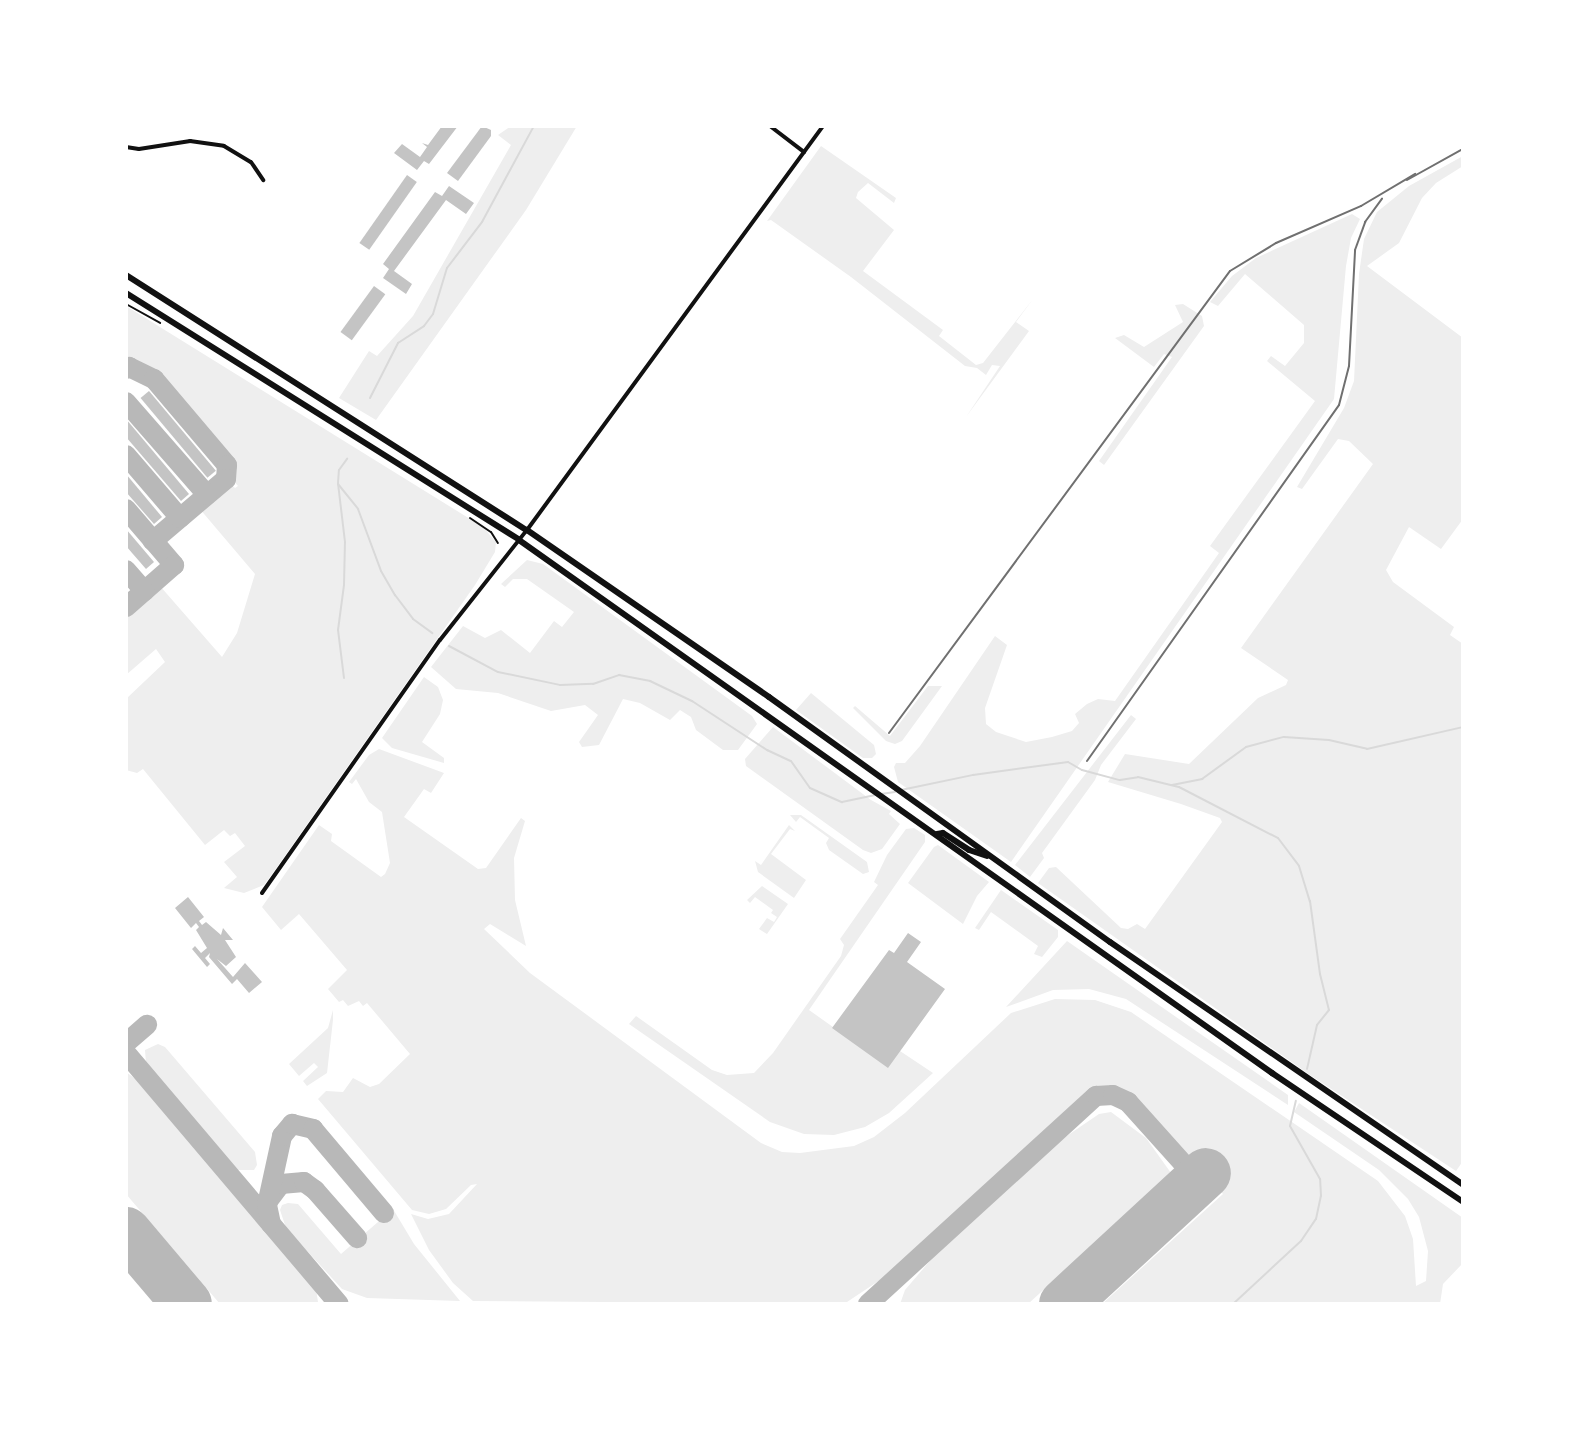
<!DOCTYPE html>
<style>
body{margin:0}
#map{position:relative;width:1589px;height:1430px;overflow:hidden;background:#fff;font-family:"Space Grotesk",sans-serif}
div>[style]{position:absolute}
[style*='--x']{left:calc(var(--x)*1px);top:calc(var(--y)*1px);width:calc(var(--w)*1px);rotate:calc(var(--a)*1deg)}
.green>*{inset:0;background:#eee}
.stream>*{height:2px;margin:-1px;padding:0 1px;transform-origin:1px;border-radius:1px;background:#d9d9d9}
.taxiway>*{height:20px;margin:-10px;padding:0 10px;transform-origin:10px;border-radius:10px;background:#b8b8b8}
.runway>*{height:50px;margin:-25px;padding:0 25px;transform-origin:25px;border-radius:25px;background:#b8b8b8}
.building>*{inset:0;background:#c4c4c4;transform-origin:0 0}
.path>*{height:2px;margin:-1px;padding:0 1px;transform-origin:1px;border-radius:1px;background:#111}
.minor>*{height:4px;margin:-2px;padding:0 2px;transform-origin:2px;border-radius:2px;background:#111}
.primary>*{height:6px;margin:-3px;padding:0 3px;transform-origin:3px;border-radius:3px;background:#111}
.rail>*{height:2px;margin:-1px;padding:0 1px;transform-origin:1px;border-radius:1px;background:#707070}
span{translate:-50% -50%;white-space:nowrap;text-align:center;line-height:1.15;-webkit-text-stroke:8px #fff;paint-order:stroke}
.frame{position:absolute;inset:0;border:128px solid #fff;pointer-events:none}
</style>
<div id="map">
<div class="green">
<div style="clip-path:polygon(511px 126px,577px 126px,526px 210px,376px 420px,339px 398px,369px 351px,377px 356px,413px 316px,511px 145px,498px 135px)"></div>
<div style="clip-path:polygon(821px 146px,896px 198px,894px 203px,868px 183px,858px 192px,856px 198px,894px 230px,863px 271px,943px 330px,939px 336px,976px 365px,983px 363px,1033px 299px,1016px 322px,1029px 331px,966px 417px,1000px 366px,992px 365px,986px 375px,977px 368px,965px 366px,851px 277px,771px 220px,767px 221px)"></div>
<div style="clip-path:polygon(1463px 156px,1463px 166px,1436px 183px,1422px 198px,1399px 243px,1367px 266px,1463px 338px,1463px 519px,1441px 549px,1409px 527px,1386px 570px,1393px 582px,1454px 627px,1450px 635px,1463px 644px,1463px 1161px,1456px 1171px,1310px 1075px,1038px 883px,1049px 868px,1056px 867px,1121px 928px,1128px 929px,1137px 924px,1145px 929px,1222px 822px,1220px 818px,1181px 804px,1108px 782px,1125px 754px,1189px 764px,1258px 698px,1286px 685px,1288px 680px,1241px 648px,1373px 464px,1349px 441px,1338px 439px,1302px 489px,1297px 487px,1344px 408px,1354px 381px,1359px 274px,1364px 239px,1377px 212px,1409px 186px)"></div>
<div style="clip-path:polygon(1352px 214px,1360px 219px,1351px 238px,1346px 266px,1334px 399px,1011px 862px,898px 782px,894px 767px,896px 763px,905px 763px,920px 746px,995px 636px,1007px 645px,985px 708px,986px 724px,996px 732px,1026px 742px,1052px 737px,1072px 731px,1079px 723px,1075px 714px,1087px 704px,1098px 699px,1115px 701px,1219px 553px,1210px 546px,1315px 401px,1267px 361px,1271px 356px,1285px 366px,1304px 343px,1304px 325px,1245px 274px,1218px 306px,1210px 302px,1232px 276px,1256px 258px)"></div>
<div style="clip-path:polygon(1183px 304px,1202px 316px,1204px 326px,1104px 465px,1099px 461px,1172px 357px,1164px 354px,1154px 367px,1115px 338px,1124px 335px,1144px 347px,1183px 322px,1175px 305px)"></div>
<div style="clip-path:polygon(126px 306px,483px 527px,496px 542px,495px 552px,475px 585px,277px 867px,264px 885px,244px 893px,224px 888px,237px 877px,224px 862px,245px 846px,235px 833px,230px 836px,224px 830px,205px 845px,143px 769px,137px 773px,126px 770px,126px 699px,165px 662px,156px 649px,126px 675px,126px 614px,160px 586px,222px 657px,237px 633px,255px 574px,199px 508px,229px 482px,235px 488px,238px 486px,231px 478px,231px 463px,170px 390px,156px 377px,126px 360px)"></div>
<div style="clip-path:polygon(527px 560px,543px 564px,752px 716px,757px 724px,738px 750px,723px 750px,696px 730px,691px 717px,680px 710px,670px 720px,640px 703px,623px 699px,599px 745px,582px 747px,579px 742px,598px 715px,585px 705px,551px 711px,498px 693px,456px 689px,431px 667px,463px 626px,485px 638px,501px 630px,530px 653px,554px 621px,562px 627px,574px 612px,527px 579px,513px 579px,505px 587px,501px 584px)"></div>
<div style="clip-path:polygon(424px 677px,438px 687px,443px 700px,440px 714px,422px 742px,444px 758px,444px 763px,392px 748px,382px 738px)"></div>
<div style="clip-path:polygon(928px 686px,942px 686px,902px 741px,895px 744px,886px 741px,853px 708px,855px 706px,890px 736px)"></div>
<div style="clip-path:polygon(811px 693px,874px 745px,876px 754px,872px 758px,863px 758px,796px 710px)"></div>
<div style="clip-path:polygon(1131px 715px,1136px 719px,1101px 765px,1095px 780px,1042px 853px,1044px 858px,1030px 877px,1015px 865px)"></div>
<div style="clip-path:polygon(773px 727px,871px 800px,891px 811px,889px 814px,900px 824px,882px 849px,871px 853px,863px 850px,746px 766px,745px 759px)"></div>
<div style="clip-path:polygon(379px 749px,444px 773px,431px 793px,424px 789px,404px 817px,478px 869px,486px 868px,521px 818px,525px 821px,514px 858px,515px 900px,526px 946px,490px 924px,484px 929px,530px 973px,761px 1143px,782px 1152px,800px 1153px,854px 1146px,874px 1137px,905px 1113px,1011px 1013px,1055px 999px,1095px 1000px,1131px 1012px,1378px 1181px,1405px 1216px,1413px 1239px,1416px 1286px,1426px 1281px,1428px 1251px,1419px 1217px,1408px 1199px,1379px 1170px,1294px 1112px,1299px 1103px,1463px 1218px,1463px 1263px,1443px 1284px,1440px 1304px,1102px 1304px,1223px 1194px,1139px 1102px,1129px 1094px,1109px 1088px,1088px 1092px,1079px 1099px,889px 1274px,844px 1304px,473px 1301px,453px 1283px,429px 1250px,411px 1214px,428px 1219px,449px 1214px,477px 1184px,471px 1185px,446px 1209px,429px 1214px,412px 1210px,318px 1099px,326px 1091px,343px 1092px,353px 1078px,370px 1087px,379px 1084px,410px 1054px,367px 1003px,363px 1006px,359px 1001px,348px 1006px,343px 1000px,339px 1002px,328px 989px,347px 970px,299px 914px,281px 930px,262px 907px,319px 825px,332px 834px,331px 841px,381px 877px,385px 874px,390px 863px,382px 812px,369px 802px,356px 779px,352px 784px,349px 782px,369px 755px)"></div>
<div style="clip-path:polygon(790px 815px,801px 815px,867px 862px,869px 872px,863px 874px,829px 850px,826px 843px,829px 838px,800px 817px,796px 822px)"></div>
<div style="clip-path:polygon(789px 825px,795px 831px,790px 829px,771px 854px,806px 880px,794px 898px,758px 872px,755px 861px,761px 865px)"></div>
<div style="clip-path:polygon(914px 828px,925px 835px,925px 842px,809px 1010px,833px 1027px,900px 1051px,933px 1073px,889px 1113px,865px 1127px,834px 1135px,804px 1134px,770px 1122px,629px 1024px,636px 1016px,712px 1070px,727px 1075px,754px 1073px,773px 1053px,841px 956px,844px 945px,840px 939px,878px 885px,874px 882px,887px 855px,906px 829px)"></div>
<div style="clip-path:polygon(938px 845px,989px 882px,977px 896px,963px 924px,908px 883px,934px 847px)"></div>
<div style="clip-path:polygon(762px 886px,788px 904px,767px 934px,759px 929px,767px 918px,774px 922px,777px 917px,771px 913px,773px 910px,755px 897px,750px 903px,747px 900px)"></div>
<div style="clip-path:polygon(1001px 890px,1058px 930px,1058px 937px,1042px 957px,1034px 954px,1038px 946px,991px 912px,979px 930px,975px 928px)"></div>
<div style="clip-path:polygon(1067px 941px,1288px 1095px,1288px 1105px,1126px 999px,1089px 989px,1053px 990px,1006px 1007px)"></div>
<div style="clip-path:polygon(333px 1010px,333px 1020px,327px 1073px,307px 1086px,303px 1081px,318px 1067px,314px 1063px,299px 1076px,289px 1064px,328px 1028px)"></div>
<div style="clip-path:polygon(158px 1044px,165px 1047px,255px 1152px,257px 1165px,254px 1170px,237px 1170px,146px 1063px,145px 1050px)"></div>
<div style="clip-path:polygon(126px 1072px,141px 1083px,316px 1289px,318px 1302px,322px 1304px,220px 1304px,126px 1194px)"></div>
<div style="clip-path:polygon(1111px 1112px,1146px 1138px,1171px 1173px,1028px 1304px,900px 1304px,905px 1290px,935px 1255px,1055px 1144px,1099px 1114px)"></div>
<div style="clip-path:polygon(288px 1203px,298px 1204px,341px 1254px,393px 1209px,414px 1244px,460px 1301px,367px 1298px,342px 1289px,286px 1228px,280px 1210px,282px 1205px)"></div>
</div>
<div class="stream">
<div style="--x:370;--y:398;--w:62;--a:-63"></div>
<div style="--x:398;--y:343;--w:31;--a:-33"></div>
<div style="--x:424;--y:326;--w:15;--a:-53"></div>
<div style="--x:433;--y:314;--w:48;--a:-73.1"></div>
<div style="--x:447;--y:268;--w:58;--a:-52.7"></div>
<div style="--x:482;--y:222;--w:109;--a:-61.6"></div>
<div style="--x:338;--y:484;--w:32;--a:51"></div>
<div style="--x:358;--y:509;--w:66;--a:69.6"></div>
<div style="--x:381;--y:571;--w:28;--a:60"></div>
<div style="--x:395;--y:595;--w:30;--a:53"></div>
<div style="--x:413;--y:619;--w:24;--a:36"></div>
<div style="--x:449;--y:646;--w:55;--a:28"></div>
<div style="--x:498;--y:672;--w:63;--a:11.8"></div>
<div style="--x:560;--y:685;--w:33;--a:-2"></div>
<div style="--x:593;--y:684;--w:28;--a:-19"></div>
<div style="--x:619;--y:675;--w:32;--a:11"></div>
<div style="--x:650;--y:681;--w:47;--a:25.5"></div>
<div style="--x:692;--y:701;--w:90;--a:33.2"></div>
<div style="--x:767;--y:750;--w:26;--a:25"></div>
<div style="--x:791;--y:761;--w:33;--a:55"></div>
<div style="--x:810;--y:788;--w:35;--a:24"></div>
<div style="--x:842;--y:802;--w:34;--a:-12"></div>
<div style="--x:344;--y:678;--w:48;--a:-97.1"></div>
<div style="--x:338;--y:630;--w:45;--a:-82.4"></div>
<div style="--x:344;--y:585;--w:43;--a:-88.7"></div>
<div style="--x:345;--y:542;--w:59;--a:-96.8"></div>
<div style="--x:338;--y:483;--w:13;--a:-86"></div>
<div style="--x:339;--y:470;--w:14;--a:-54"></div>
<div style="--x:1172;--y:785;--w:31;--a:-11"></div>
<div style="--x:1202;--y:779;--w:54;--a:-36"></div>
<div style="--x:1246;--y:747;--w:39;--a:-15"></div>
<div style="--x:1284;--y:737;--w:45;--a:3.8"></div>
<div style="--x:1329;--y:740;--w:39;--a:13"></div>
<div style="--x:1367;--y:749;--w:98;--a:-12.9"></div>
<div style="--x:901;--y:790;--w:74;--a:-11.8"></div>
<div style="--x:973;--y:775;--w:96;--a:-7.8"></div>
<div style="--x:1068;--y:762;--w:16;--a:30"></div>
<div style="--x:1082;--y:770;--w:39;--a:15"></div>
<div style="--x:1120;--y:780;--w:18;--a:-9"></div>
<div style="--x:1138;--y:777;--w:42;--a:13.7"></div>
<div style="--x:1179;--y:787;--w:111;--a:27.3"></div>
<div style="--x:1278;--y:838;--w:35;--a:53"></div>
<div style="--x:1299;--y:866;--w:37;--a:73"></div>
<div style="--x:1310;--y:901;--w:74;--a:82.2"></div>
<div style="--x:1320;--y:974;--w:37;--a:76"></div>
<div style="--x:1329;--y:1010;--w:19;--a:129"></div>
<div style="--x:1317;--y:1025;--w:45;--a:102.8"></div>
<div style="--x:881;--y:794;--w:14;--a:-8"></div>
<div style="--x:1233;--y:1304;--w:93;--a:-42.8"></div>
<div style="--x:1301;--y:1241;--w:27;--a:-56"></div>
<div style="--x:1316;--y:1219;--w:24;--a:-78"></div>
<div style="--x:1321;--y:1196;--w:17;--a:-93"></div>
<div style="--x:1320;--y:1179;--w:61;--a:-119.5"></div>
<div style="--x:1290;--y:1126;--w:26;--a:-77"></div>
</div>
<div class="taxiway">
<div style="--x:126;--y:369;--w:4;--a:-34"></div>
<div style="--x:129;--y:367;--w:28;--a:26"></div>
<div style="--x:154;--y:379;--w:113;--a:49.7"></div>
<div style="--x:227;--y:465;--w:14;--a:94"></div>
<div style="--x:226;--y:479;--w:96;--a:139.7"></div>
<div style="--x:126;--y:402;--w:123;--a:48.9"></div>
<div style="--x:126;--y:455;--w:83;--a:49.4"></div>
<div style="--x:126;--y:509;--w:74;--a:49.4"></div>
<div style="--x:174;--y:565;--w:64;--a:138.8"></div>
<div style="--x:126;--y:570;--w:28;--a:49"></div>
<div style="--x:126;--y:1043;--w:28;--a:-41"></div>
<div style="--x:126;--y:1053;--w:329;--a:49.7"></div>
<div style="--x:268;--y:1201;--w:21;--a:-53"></div>
<div style="--x:281;--y:1184;--w:23;--a:-5"></div>
<div style="--x:304;--y:1182;--w:14;--a:36"></div>
<div style="--x:315;--y:1190;--w:64;--a:48.8"></div>
<div style="--x:271;--y:1224;--w:19;--a:-102"></div>
<div style="--x:267;--y:1205;--w:71;--a:-77.7"></div>
<div style="--x:282;--y:1136;--w:16;--a:-50"></div>
<div style="--x:292;--y:1124;--w:22;--a:13"></div>
<div style="--x:313;--y:1129;--w:110;--a:49.8"></div>
<div style="--x:868;--y:1304;--w:309;--a:-42.4"></div>
<div style="--x:1096;--y:1096;--w:17;--a:-3"></div>
<div style="--x:1113;--y:1095;--w:17;--a:25"></div>
<div style="--x:1128;--y:1102;--w:105;--a:48.1"></div>
</div>
<div class="runway">
<div style="--x:126;--y:1232;--w:94;--a:49.7"></div>
<div style="--x:1064;--y:1304;--w:193;--a:-42.7"></div>
</div>
<div class="building">
<div style="clip-path:polygon(442px 126px,458px 126px,429px 164px,424px 161px,417px 170px,394px 153px,402px 144px,420px 157px,427px 147px,422px 143px,428px 145px)"></div>
<div style="clip-path:polygon(482px 126px,491px 130px,491px 136px,458px 181px,447px 173px)"></div>
<div style="left:407px;top:175px;width:12px;height:83px;rotate:35deg"></div>
<div style="clip-path:polygon(449px 186px,474px 203px,466px 214px,446px 200px,394px 271px,412px 284px,406px 294px,383px 278px,389px 269px,383px 264px,435px 192px,442px 196px)"></div>
<div style="left:374px;top:286px;width:14px;height:57px;rotate:36deg"></div>
<div style="left:149px;top:391px;width:104px;height:11px;rotate:50deg"></div>
<div style="clip-path:polygon(126px 419px,189px 494px,181px 501px,126px 437px)"></div>
<div style="clip-path:polygon(126px 474px,162px 517px,154px 524px,126px 492px)"></div>
<div style="clip-path:polygon(126px 529px,154px 562px,146px 569px,126px 546px)"></div>
<div style="clip-path:polygon(188px 897px,204px 917px,199px 921px,202px 925px,206px 922px,221px 935px,223px 928px,233px 940px,225px 940px,236px 957px,226px 966px,217px 959px,233px 977px,245px 963px,262px 982px,249px 993px,237px 979px,232px 984px,209px 957px,210px 953px,205px 958px,210px 964px,207px 967px,192px 949px,195px 946px,201px 953px,207px 948px,196px 930px,199px 927px,196px 923px,191px 928px,175px 908px)"></div>
<div style="clip-path:polygon(908px 933px,921px 942px,907px 962px,945px 989px,888px 1068px,832px 1028px,889px 950px,894px 953px)"></div>
</div>
<div class="path">
<div style="--x:126;--y:304;--w:39;--a:29"></div>
<div style="--x:470;--y:518;--w:25;--a:34"></div>
<div style="--x:491;--y:532;--w:13;--a:58"></div>
</div>
<div class="minor">
<div style="--x:770;--y:126;--w:43;--a:37.4"></div>
<div style="--x:126;--y:147;--w:13;--a:9"></div>
<div style="--x:139;--y:149;--w:52;--a:-8.9"></div>
<div style="--x:190;--y:141;--w:34;--a:8"></div>
<div style="--x:224;--y:146;--w:31;--a:31"></div>
<div style="--x:251;--y:162;--w:22;--a:56"></div>
<div style="--x:262;--y:893;--w:309;--a:-54.9"></div>
<div style="--x:440;--y:640;--w:140;--a:-51.7"></div>
<div style="--x:527;--y:530;--w:501;--a:-53.77"></div>
</div>
<div class="primary">
<div style="--x:126;--y:275;--w:475;--a:32.5"></div>
<div style="--x:527;--y:530;--w:294;--a:34.6"></div>
<div style="--x:769;--y:697;--w:420;--a:35.7"></div>
<div style="--x:1110;--y:942;--w:429;--a:34.5"></div>
<div style="--x:126;--y:293;--w:464;--a:32.1"></div>
<div style="--x:519;--y:540;--w:923;--a:35.29"></div>
<div style="--x:1272;--y:1073;--w:230;--a:34"></div>
<div style="--x:937;--y:834;--w:6;--a:-9"></div>
<div style="--x:943;--y:833;--w:31;--a:33"></div>
<div style="--x:969;--y:850;--w:19;--a:18"></div>
</div>
<div class="rail">
<div style="--x:1407;--y:180;--w:64;--a:-29"></div>
<div style="--x:889;--y:733;--w:574;--a:-53.57"></div>
<div style="--x:1230;--y:271;--w:54;--a:-31.3"></div>
<div style="--x:1276;--y:243;--w:93;--a:-23.5"></div>
<div style="--x:1361;--y:206;--w:63;--a:-30.7"></div>
<div style="--x:1087;--y:761;--w:436;--a:-54.7"></div>
<div style="--x:1339;--y:405;--w:40;--a:-75.6"></div>
<div style="--x:1349;--y:366;--w:116;--a:-87"></div>
<div style="--x:1355;--y:250;--w:30;--a:-70"></div>
<div style="--x:1365;--y:222;--w:29;--a:-54"></div>
</div>
<div class="frame"></div>
</div>
